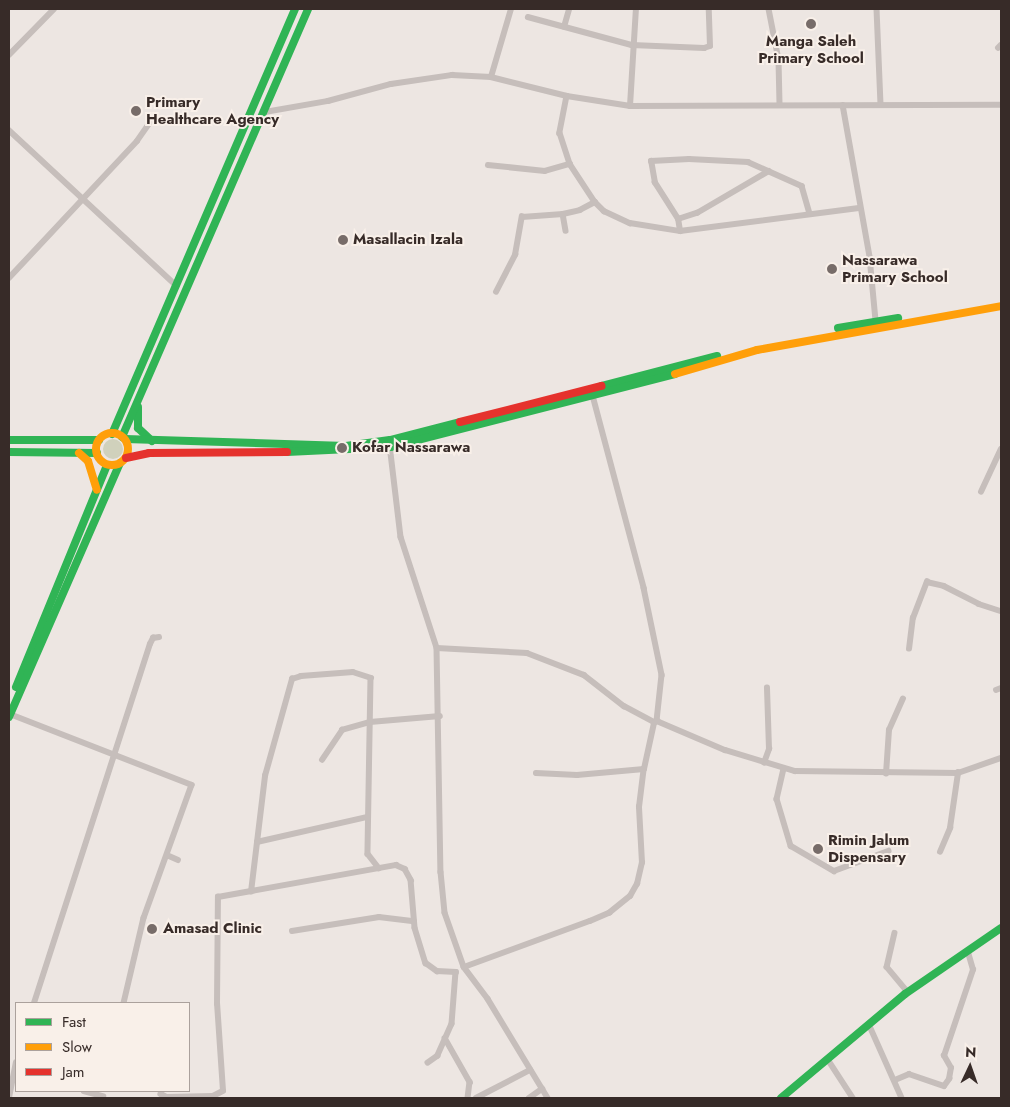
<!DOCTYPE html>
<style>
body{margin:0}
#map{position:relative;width:1010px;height:1107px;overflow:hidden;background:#ede6e2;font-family:Jost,sans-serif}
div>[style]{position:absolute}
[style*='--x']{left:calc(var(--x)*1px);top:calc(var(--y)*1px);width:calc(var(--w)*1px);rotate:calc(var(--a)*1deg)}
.green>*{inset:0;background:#d0d1bc}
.round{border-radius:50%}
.street>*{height:5.5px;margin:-2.75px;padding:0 2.75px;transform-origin:2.75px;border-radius:2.75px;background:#c6bebb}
.fast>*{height:8px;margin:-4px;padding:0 4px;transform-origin:4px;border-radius:4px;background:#30b455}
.slow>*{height:8px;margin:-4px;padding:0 4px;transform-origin:4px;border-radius:4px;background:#ff9f0a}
.slow>.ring{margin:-4px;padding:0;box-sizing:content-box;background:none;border:8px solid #ff9f0a;border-radius:50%}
.jam>*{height:8px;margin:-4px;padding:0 4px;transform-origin:4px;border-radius:4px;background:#e5322d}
.dots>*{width:14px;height:14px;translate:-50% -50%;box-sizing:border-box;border:2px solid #f9f0e9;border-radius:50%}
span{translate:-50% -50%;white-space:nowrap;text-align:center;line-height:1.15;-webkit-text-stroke:4px #f9f0e9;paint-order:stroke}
.poi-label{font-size:15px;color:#372b28;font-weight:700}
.left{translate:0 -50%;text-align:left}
.frame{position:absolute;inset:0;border:10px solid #372b28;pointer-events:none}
.legend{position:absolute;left:15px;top:1002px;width:175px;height:90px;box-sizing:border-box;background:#f9f0e9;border:1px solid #aba19c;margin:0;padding:6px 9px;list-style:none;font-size:15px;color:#372b28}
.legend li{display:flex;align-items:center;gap:10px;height:25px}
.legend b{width:25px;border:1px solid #aba19c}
.north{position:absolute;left:945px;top:1042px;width:50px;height:50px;-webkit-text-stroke:4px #f9f0e9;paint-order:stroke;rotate:3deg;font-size:14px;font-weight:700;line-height:20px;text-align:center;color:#372b28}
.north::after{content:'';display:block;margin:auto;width:18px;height:22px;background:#372b28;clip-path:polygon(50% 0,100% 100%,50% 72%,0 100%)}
</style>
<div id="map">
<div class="green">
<div class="round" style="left:103px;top:439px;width:20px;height:20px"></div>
</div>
<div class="street">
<div style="--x:769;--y:9;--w:52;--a:78.9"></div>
<div style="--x:779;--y:60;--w:45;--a:88.7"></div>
<div style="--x:877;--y:9;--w:96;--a:87.6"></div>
<div style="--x:528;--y:17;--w:108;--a:15.1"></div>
<div style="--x:632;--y:45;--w:72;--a:2.4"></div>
<div style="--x:704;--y:48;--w:6;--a:-18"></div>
<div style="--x:710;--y:46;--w:37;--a:-92"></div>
<div style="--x:564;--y:27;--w:19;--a:-74"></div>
<div style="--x:998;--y:48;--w:4;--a:-45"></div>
<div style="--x:9;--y:55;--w:64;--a:-45.6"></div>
<div style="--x:491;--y:77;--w:71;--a:-73.6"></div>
<div style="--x:567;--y:96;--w:38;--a:101"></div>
<div style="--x:560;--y:133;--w:33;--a:72"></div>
<div style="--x:570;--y:164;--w:45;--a:56.7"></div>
<div style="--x:595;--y:202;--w:13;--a:45"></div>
<div style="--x:604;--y:211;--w:29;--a:25"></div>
<div style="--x:630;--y:223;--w:51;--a:9.1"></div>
<div style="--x:680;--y:231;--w:180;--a:-7.3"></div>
<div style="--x:843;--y:105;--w:154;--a:79.9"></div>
<div style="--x:870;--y:257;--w:64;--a:84.6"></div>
<div style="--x:630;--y:106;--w:97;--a:-86.5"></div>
<div style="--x:265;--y:112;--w:64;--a:-9.9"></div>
<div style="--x:328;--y:101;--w:65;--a:-15.1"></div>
<div style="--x:391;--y:84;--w:62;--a:-8.4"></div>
<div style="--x:452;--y:75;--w:39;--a:3"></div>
<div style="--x:491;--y:77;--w:78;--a:14"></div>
<div style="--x:567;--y:96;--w:64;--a:9"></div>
<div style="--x:630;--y:106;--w:371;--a:-0.2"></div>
<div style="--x:9;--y:130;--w:229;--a:42.9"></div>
<div style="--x:488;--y:165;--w:57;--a:6"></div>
<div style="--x:545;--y:171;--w:26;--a:-16"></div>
<div style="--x:563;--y:214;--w:17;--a:80"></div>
<div style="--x:678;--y:219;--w:20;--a:-18"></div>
<div style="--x:697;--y:213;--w:83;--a:-30.3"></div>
<div style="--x:680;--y:231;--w:12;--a:-99"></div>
<div style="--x:678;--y:219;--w:43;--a:-122.6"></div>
<div style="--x:655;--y:183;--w:22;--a:-100"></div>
<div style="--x:651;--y:161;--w:38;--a:-3"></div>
<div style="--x:689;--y:159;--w:59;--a:2.9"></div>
<div style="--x:748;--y:162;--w:59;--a:24"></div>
<div style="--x:802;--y:186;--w:29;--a:74"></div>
<div style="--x:9;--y:278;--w:187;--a:-46.9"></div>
<div style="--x:137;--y:141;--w:28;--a:-55"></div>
<div style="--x:496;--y:292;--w:42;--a:-62.8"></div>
<div style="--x:515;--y:255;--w:39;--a:-80"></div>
<div style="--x:522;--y:217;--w:41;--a:-4.2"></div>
<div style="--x:563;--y:214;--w:17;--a:-13"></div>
<div style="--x:580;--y:210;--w:17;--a:-28"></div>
<div style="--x:592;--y:392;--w:203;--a:75.1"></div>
<div style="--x:644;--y:588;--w:89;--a:78.3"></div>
<div style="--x:662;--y:675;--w:46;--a:96.2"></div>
<div style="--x:390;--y:445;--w:93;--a:83.2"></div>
<div style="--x:401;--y:537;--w:117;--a:72"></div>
<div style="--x:437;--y:648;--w:224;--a:89"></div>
<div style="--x:441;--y:872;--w:41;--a:84.4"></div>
<div style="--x:445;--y:913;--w:57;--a:70.6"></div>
<div style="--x:464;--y:967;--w:40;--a:53"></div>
<div style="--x:488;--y:999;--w:116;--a:58.8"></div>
<div style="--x:981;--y:492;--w:47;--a:-65.1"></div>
<div style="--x:437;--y:648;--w:90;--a:3.2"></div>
<div style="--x:527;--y:653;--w:61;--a:21.1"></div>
<div style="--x:584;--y:675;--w:51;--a:37.8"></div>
<div style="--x:624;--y:706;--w:34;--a:28"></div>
<div style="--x:909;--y:649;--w:31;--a:-83"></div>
<div style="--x:913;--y:618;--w:39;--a:-69"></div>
<div style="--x:927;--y:582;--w:17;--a:13"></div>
<div style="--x:944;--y:586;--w:39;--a:27"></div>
<div style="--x:979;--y:604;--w:23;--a:18"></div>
<div style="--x:996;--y:690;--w:5;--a:-22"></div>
<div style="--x:10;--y:714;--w:195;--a:21.3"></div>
<div style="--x:192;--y:785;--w:141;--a:109.8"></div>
<div style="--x:144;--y:918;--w:87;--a:103.2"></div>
<div style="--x:322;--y:760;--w:36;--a:-56"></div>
<div style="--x:342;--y:730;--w:29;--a:-16"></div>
<div style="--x:370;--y:722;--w:70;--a:-4.9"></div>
<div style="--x:764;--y:763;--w:15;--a:-70"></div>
<div style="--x:769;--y:749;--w:61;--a:-91.9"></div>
<div style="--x:784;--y:769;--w:31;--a:103"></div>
<div style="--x:777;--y:799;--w:49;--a:73.4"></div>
<div style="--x:791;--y:846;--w:50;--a:30.2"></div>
<div style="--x:834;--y:871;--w:58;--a:-20.3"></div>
<div style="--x:536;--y:773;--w:41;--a:2.8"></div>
<div style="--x:577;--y:775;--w:67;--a:-5.1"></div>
<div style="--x:644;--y:769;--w:47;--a:-77.7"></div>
<div style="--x:654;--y:723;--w:4;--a:-34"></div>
<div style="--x:657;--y:721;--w:74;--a:23.1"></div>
<div style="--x:725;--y:750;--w:73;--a:16.7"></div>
<div style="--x:795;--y:771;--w:163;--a:0.7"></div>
<div style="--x:958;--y:773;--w:46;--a:-19.2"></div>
<div style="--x:886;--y:774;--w:44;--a:-86.1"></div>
<div style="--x:889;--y:730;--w:34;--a:-66"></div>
<div style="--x:257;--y:842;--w:113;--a:-12.8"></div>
<div style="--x:940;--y:852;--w:26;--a:-67"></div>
<div style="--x:950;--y:828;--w:56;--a:-81.7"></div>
<div style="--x:167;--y:855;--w:12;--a:24"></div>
<div style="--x:251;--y:892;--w:117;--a:-83.1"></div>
<div style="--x:265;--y:776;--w:101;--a:-74.4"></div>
<div style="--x:292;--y:679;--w:9;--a:-18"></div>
<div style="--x:301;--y:676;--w:52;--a:-4.4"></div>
<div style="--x:353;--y:672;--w:19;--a:18"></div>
<div style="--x:371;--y:678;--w:176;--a:91"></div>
<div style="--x:368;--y:854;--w:18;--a:52"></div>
<div style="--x:292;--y:931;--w:88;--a:-9.1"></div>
<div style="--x:379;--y:917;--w:35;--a:7"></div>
<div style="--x:895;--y:933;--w:35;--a:103"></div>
<div style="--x:887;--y:967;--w:33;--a:50"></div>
<div style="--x:464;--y:967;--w:134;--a:-20.1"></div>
<div style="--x:590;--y:921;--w:21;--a:-23"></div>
<div style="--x:609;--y:913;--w:27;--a:-39"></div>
<div style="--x:630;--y:896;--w:14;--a:-60"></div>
<div style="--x:637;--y:884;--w:22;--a:-77"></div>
<div style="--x:642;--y:863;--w:56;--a:-93.1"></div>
<div style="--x:639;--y:807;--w:38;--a:-83"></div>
<div style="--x:34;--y:1003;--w:377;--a:-72.1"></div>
<div style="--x:150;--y:644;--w:7;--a:-63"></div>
<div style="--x:153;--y:638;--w:6;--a:-9"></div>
<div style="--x:869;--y:1024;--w:81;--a:66"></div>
<div style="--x:445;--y:1038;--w:51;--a:60.4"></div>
<div style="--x:470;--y:1082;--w:16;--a:97"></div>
<div style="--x:829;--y:1061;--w:44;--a:57"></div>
<div style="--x:895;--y:1080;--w:15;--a:-23"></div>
<div style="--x:909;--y:1074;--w:37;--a:19"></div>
<div style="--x:944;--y:1086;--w:9;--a:-54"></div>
<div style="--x:949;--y:1079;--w:11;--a:-80"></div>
<div style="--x:951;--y:1068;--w:14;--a:-120"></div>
<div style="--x:944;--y:1056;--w:91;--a:-71.4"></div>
<div style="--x:973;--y:970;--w:19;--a:-106"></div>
<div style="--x:84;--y:1091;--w:20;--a:15"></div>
<div style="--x:162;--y:1091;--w:3;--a:108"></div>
<div style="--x:161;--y:1094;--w:7;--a:27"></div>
<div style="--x:167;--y:1097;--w:46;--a:-1.2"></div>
<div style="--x:213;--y:1096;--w:11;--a:-27"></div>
<div style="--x:223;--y:1091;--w:87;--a:-93.9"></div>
<div style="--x:217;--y:1004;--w:107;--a:-89.5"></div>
<div style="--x:218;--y:897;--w:181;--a:-10.2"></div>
<div style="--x:396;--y:865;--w:10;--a:24"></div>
<div style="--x:405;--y:869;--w:13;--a:61"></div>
<div style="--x:411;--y:880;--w:48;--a:85.2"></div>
<div style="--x:415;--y:928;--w:37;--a:73"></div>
<div style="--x:426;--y:963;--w:14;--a:36"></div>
<div style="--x:437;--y:971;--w:19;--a:3"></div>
<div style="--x:456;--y:972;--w:52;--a:94.4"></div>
<div style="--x:452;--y:1024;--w:35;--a:114"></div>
<div style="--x:438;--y:1056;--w:12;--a:145"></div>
<div style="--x:9;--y:1098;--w:36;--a:-79"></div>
<div style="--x:476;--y:1098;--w:61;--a:-27.4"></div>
<div style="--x:529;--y:1098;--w:16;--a:-35"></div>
</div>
<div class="fast">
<div style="--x:838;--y:328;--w:61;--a:-9.5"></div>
<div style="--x:601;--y:386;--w:120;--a:-14.5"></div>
<div style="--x:138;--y:407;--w:21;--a:90"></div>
<div style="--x:138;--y:428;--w:19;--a:43"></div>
<div style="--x:112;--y:434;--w:463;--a:-66.7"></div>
<div style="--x:122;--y:437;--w:467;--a:-66.5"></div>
<div style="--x:125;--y:439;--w:221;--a:1.8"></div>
<div style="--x:346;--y:446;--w:44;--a:-7.8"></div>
<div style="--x:390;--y:440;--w:72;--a:-14.4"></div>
<div style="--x:9;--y:440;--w:90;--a:0"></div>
<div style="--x:9;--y:452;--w:88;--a:0.7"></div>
<div style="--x:287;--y:452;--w:104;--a:-2.8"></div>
<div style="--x:391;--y:447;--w:293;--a:-14.4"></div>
<div style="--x:16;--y:687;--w:240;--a:-67.7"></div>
<div style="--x:9;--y:717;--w:277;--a:-66.4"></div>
<div style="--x:781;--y:1098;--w:162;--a:-40"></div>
<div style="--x:905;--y:994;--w:116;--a:-34.5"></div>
</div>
<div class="slow">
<div style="--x:675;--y:374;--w:85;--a:-16.3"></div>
<div style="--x:757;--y:350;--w:248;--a:-10.2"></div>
<div class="ring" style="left:96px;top:433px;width:24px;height:24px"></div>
<div style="--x:79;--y:453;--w:12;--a:42"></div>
<div style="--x:88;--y:461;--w:30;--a:73"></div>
</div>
<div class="jam">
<div style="--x:460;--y:422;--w:146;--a:-14.3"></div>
<div style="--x:126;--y:458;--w:24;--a:-12"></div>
<div style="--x:149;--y:453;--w:138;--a:-0.4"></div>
</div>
<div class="dots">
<div style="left:811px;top:24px;background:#776c69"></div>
<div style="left:136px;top:111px;background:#776c69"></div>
<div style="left:343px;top:240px;background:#776c69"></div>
<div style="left:832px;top:269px;background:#776c69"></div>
<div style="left:342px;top:448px;background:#776c69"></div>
<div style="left:818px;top:849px;background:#776c69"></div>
<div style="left:152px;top:929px;background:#776c69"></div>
</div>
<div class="poi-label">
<span style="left:811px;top:50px">Manga Saleh<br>Primary School</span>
<span class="left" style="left:146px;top:111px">Primary<br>Healthcare Agency</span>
<span class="left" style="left:353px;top:240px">Masallacin Izala</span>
<span class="left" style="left:842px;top:269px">Nassarawa<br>Primary School</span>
<span class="left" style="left:352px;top:448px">Kofar Nassarawa</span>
<span class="left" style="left:828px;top:849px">Rimin Jalum<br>Dispensary</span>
<span class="left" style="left:163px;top:929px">Amasad Clinic</span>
</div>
<div class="frame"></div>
<ul class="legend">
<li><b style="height:6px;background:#30b455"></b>Fast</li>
<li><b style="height:6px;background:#ff9f0a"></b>Slow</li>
<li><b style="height:6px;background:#e5322d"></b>Jam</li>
</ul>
<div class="north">N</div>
</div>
